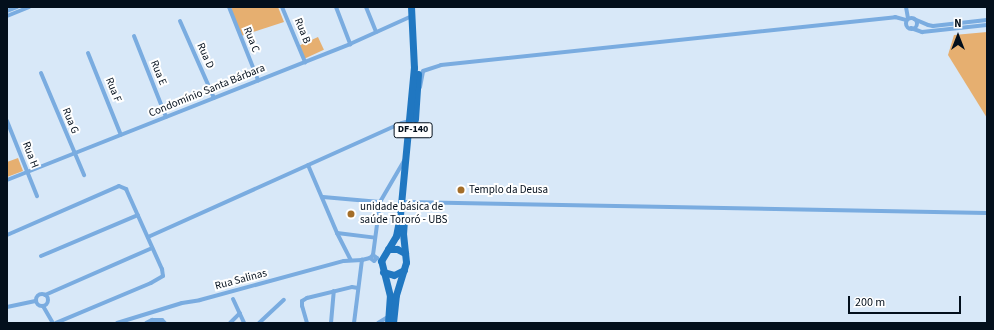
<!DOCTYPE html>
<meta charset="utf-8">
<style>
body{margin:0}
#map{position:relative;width:994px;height:330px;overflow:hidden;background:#d8e8f8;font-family:"Source Sans 3",sans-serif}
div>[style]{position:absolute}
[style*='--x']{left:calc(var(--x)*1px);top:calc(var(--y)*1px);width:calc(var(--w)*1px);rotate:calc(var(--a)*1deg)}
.green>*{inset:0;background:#e6af70;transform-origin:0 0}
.street>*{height:4px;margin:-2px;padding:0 2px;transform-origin:2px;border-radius:2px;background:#7aace0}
.street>.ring{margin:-2px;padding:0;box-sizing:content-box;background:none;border:4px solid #7aace0;border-radius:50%}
.primary>*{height:7px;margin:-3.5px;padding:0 3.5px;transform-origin:3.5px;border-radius:3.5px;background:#2077c1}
.dots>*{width:11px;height:11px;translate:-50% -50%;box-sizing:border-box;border:2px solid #fff;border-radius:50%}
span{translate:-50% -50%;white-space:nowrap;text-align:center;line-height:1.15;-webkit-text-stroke:4px #fff;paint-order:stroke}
.shield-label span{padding:1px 3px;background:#fff;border:1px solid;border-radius:3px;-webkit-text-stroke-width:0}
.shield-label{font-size:10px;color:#030f1c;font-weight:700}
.street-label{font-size:11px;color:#030f1c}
.poi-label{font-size:11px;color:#030f1c}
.left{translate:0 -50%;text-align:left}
.frame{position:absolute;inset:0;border:8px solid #030f1c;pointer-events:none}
.north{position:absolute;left:938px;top:16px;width:40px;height:40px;-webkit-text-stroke:3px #fff;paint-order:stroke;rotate:0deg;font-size:11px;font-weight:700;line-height:16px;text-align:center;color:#030f1c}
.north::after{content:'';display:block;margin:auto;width:14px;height:18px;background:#030f1c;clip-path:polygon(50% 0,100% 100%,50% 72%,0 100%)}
.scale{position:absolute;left:848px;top:296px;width:113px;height:18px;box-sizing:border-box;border:2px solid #030f1c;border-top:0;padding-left:5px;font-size:12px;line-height:14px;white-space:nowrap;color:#030f1c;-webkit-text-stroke:3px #fff;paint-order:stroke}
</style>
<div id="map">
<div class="green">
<div style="clip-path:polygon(233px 7px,278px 7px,284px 22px,241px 36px,231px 9px)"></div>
<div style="clip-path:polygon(987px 32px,987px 118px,948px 55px,954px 35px)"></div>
<div style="left:318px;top:37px;width:14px;height:21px;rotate:65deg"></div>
<div style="clip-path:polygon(18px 158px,23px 171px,7px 177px,7px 162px)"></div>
</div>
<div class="street">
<div style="--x:229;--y:7;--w:79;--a:68.3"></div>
<div style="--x:282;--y:7;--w:60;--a:67.3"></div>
<div style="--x:336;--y:7;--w:40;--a:69"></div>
<div style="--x:366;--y:7;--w:27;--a:68"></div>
<div style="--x:906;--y:7;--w:11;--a:80"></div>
<div style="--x:7;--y:11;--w:11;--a:-22"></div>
<div style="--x:7;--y:16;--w:24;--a:-22"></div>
<div class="ring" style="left:905.5px;top:17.5px;width:7px;height:7px"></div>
<div style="--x:914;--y:19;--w:15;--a:23"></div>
<div style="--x:928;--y:25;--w:5;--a:11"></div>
<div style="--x:933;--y:26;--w:54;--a:-6.3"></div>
<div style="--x:180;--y:21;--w:84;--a:66.2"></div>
<div style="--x:911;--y:28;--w:12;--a:20"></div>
<div style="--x:922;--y:32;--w:65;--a:-6.1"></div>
<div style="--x:134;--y:36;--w:87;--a:68.4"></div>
<div style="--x:88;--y:53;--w:88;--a:68.1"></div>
<div style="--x:41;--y:73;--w:111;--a:67.1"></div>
<div style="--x:420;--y:87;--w:16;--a:-79"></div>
<div style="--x:423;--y:71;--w:19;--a:-18"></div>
<div style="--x:441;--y:65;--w:457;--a:-6"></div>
<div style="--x:895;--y:17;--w:11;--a:15"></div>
<div style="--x:7;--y:121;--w:81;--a:68.2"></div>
<div style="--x:308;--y:165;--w:74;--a:66.9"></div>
<div style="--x:337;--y:233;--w:30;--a:63"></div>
<div style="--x:7;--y:180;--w:369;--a:-21.6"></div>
<div style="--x:350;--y:44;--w:68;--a:-24.3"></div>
<div style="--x:323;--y:197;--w:57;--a:5"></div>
<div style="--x:406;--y:202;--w:581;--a:1.08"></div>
<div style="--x:337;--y:233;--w:38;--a:7"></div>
<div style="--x:7;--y:235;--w:122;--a:-23.6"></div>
<div style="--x:119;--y:186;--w:8;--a:23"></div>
<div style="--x:126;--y:189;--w:88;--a:65.8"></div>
<div style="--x:162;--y:269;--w:7;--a:82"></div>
<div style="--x:163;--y:276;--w:14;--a:150"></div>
<div style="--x:151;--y:283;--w:103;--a:157.2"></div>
<div style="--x:148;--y:237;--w:278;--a:-24.2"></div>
<div style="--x:402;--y:123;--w:8;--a:-14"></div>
<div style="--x:373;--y:255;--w:53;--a:-82.5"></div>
<div style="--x:380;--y:202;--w:48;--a:-59.7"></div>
<div style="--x:41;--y:256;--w:105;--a:-22.9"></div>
<div class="ring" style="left:36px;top:294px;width:8px;height:8px"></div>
<div style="--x:45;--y:295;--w:117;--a:-23.7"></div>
<div style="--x:233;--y:299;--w:26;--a:65"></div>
<div style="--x:43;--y:306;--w:20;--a:60"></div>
<div style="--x:7;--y:307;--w:29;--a:-12"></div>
<div style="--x:117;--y:323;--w:68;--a:-17.1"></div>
<div style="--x:182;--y:303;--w:18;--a:-9"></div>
<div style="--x:200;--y:300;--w:149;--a:-15.2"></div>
<div style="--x:344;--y:261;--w:18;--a:-3"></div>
<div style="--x:362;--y:260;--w:8;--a:-14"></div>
<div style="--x:370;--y:258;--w:4;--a:-45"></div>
<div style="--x:373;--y:255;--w:5;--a:37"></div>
<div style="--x:377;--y:258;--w:4;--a:135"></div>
<div style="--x:374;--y:261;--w:5;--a:-143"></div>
<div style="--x:146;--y:323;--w:7;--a:-27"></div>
<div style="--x:152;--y:320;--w:10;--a:0"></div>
<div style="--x:162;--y:320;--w:4;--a:45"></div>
<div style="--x:230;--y:323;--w:14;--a:-45"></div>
<div style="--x:259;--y:323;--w:34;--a:-43"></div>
<div style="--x:307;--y:323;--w:18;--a:-106"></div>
<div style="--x:302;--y:306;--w:5;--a:-90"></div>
<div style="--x:302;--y:301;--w:6;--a:-31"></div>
<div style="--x:307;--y:298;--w:46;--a:-13.7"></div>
<div style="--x:352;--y:287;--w:6;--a:9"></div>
<div style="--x:331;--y:323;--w:32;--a:-85"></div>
<div style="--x:354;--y:323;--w:64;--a:-82.8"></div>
<div style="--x:378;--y:323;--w:12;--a:-31"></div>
</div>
<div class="primary">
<div style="--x:415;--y:119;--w:45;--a:-86.2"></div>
<div style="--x:388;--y:249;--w:9;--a:0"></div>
<div style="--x:397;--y:249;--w:9;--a:27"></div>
<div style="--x:383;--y:272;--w:11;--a:15"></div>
<div style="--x:394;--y:275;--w:11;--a:-27"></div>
<div style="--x:388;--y:323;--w:27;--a:-86"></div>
<div style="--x:390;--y:296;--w:36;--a:-104"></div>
<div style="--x:381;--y:261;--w:29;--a:-59"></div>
<div style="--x:396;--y:236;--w:21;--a:-79"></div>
<div style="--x:400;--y:215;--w:148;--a:-84.6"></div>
<div style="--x:414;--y:68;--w:61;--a:-92.8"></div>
<div style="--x:393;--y:323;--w:28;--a:-84"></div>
<div style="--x:396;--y:295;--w:34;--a:-73"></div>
<div style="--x:406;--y:262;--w:28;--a:-96"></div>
<div style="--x:403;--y:234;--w:15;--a:-86"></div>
</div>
<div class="dots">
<div style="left:461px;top:190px;background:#a46e29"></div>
<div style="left:351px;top:214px;background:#a46e29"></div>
</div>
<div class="shield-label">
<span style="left:413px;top:130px">DF-140</span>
</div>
<div class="street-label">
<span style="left:302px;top:31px;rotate:68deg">Rua B</span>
<span style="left:251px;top:40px;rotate:68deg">Rua C</span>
<span style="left:205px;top:56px;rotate:66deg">Rua D</span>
<span style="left:158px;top:73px;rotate:68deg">Rua E</span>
<span style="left:113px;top:90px;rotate:68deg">Rua F</span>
<span style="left:207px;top:91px;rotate:-22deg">Condomínio Santa Bárbara</span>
<span style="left:70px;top:121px;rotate:68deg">Rua G</span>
<span style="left:30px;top:155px;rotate:69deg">Rua H</span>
<span style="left:241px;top:280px;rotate:-15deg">Rua Salinas</span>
</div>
<div class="poi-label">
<span class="left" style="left:469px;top:190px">Templo da Deusa</span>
<span class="left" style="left:360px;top:214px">unidade básica de<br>saúde Tororó - UBS</span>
</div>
<div class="frame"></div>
<div class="north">N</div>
<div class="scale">200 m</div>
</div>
